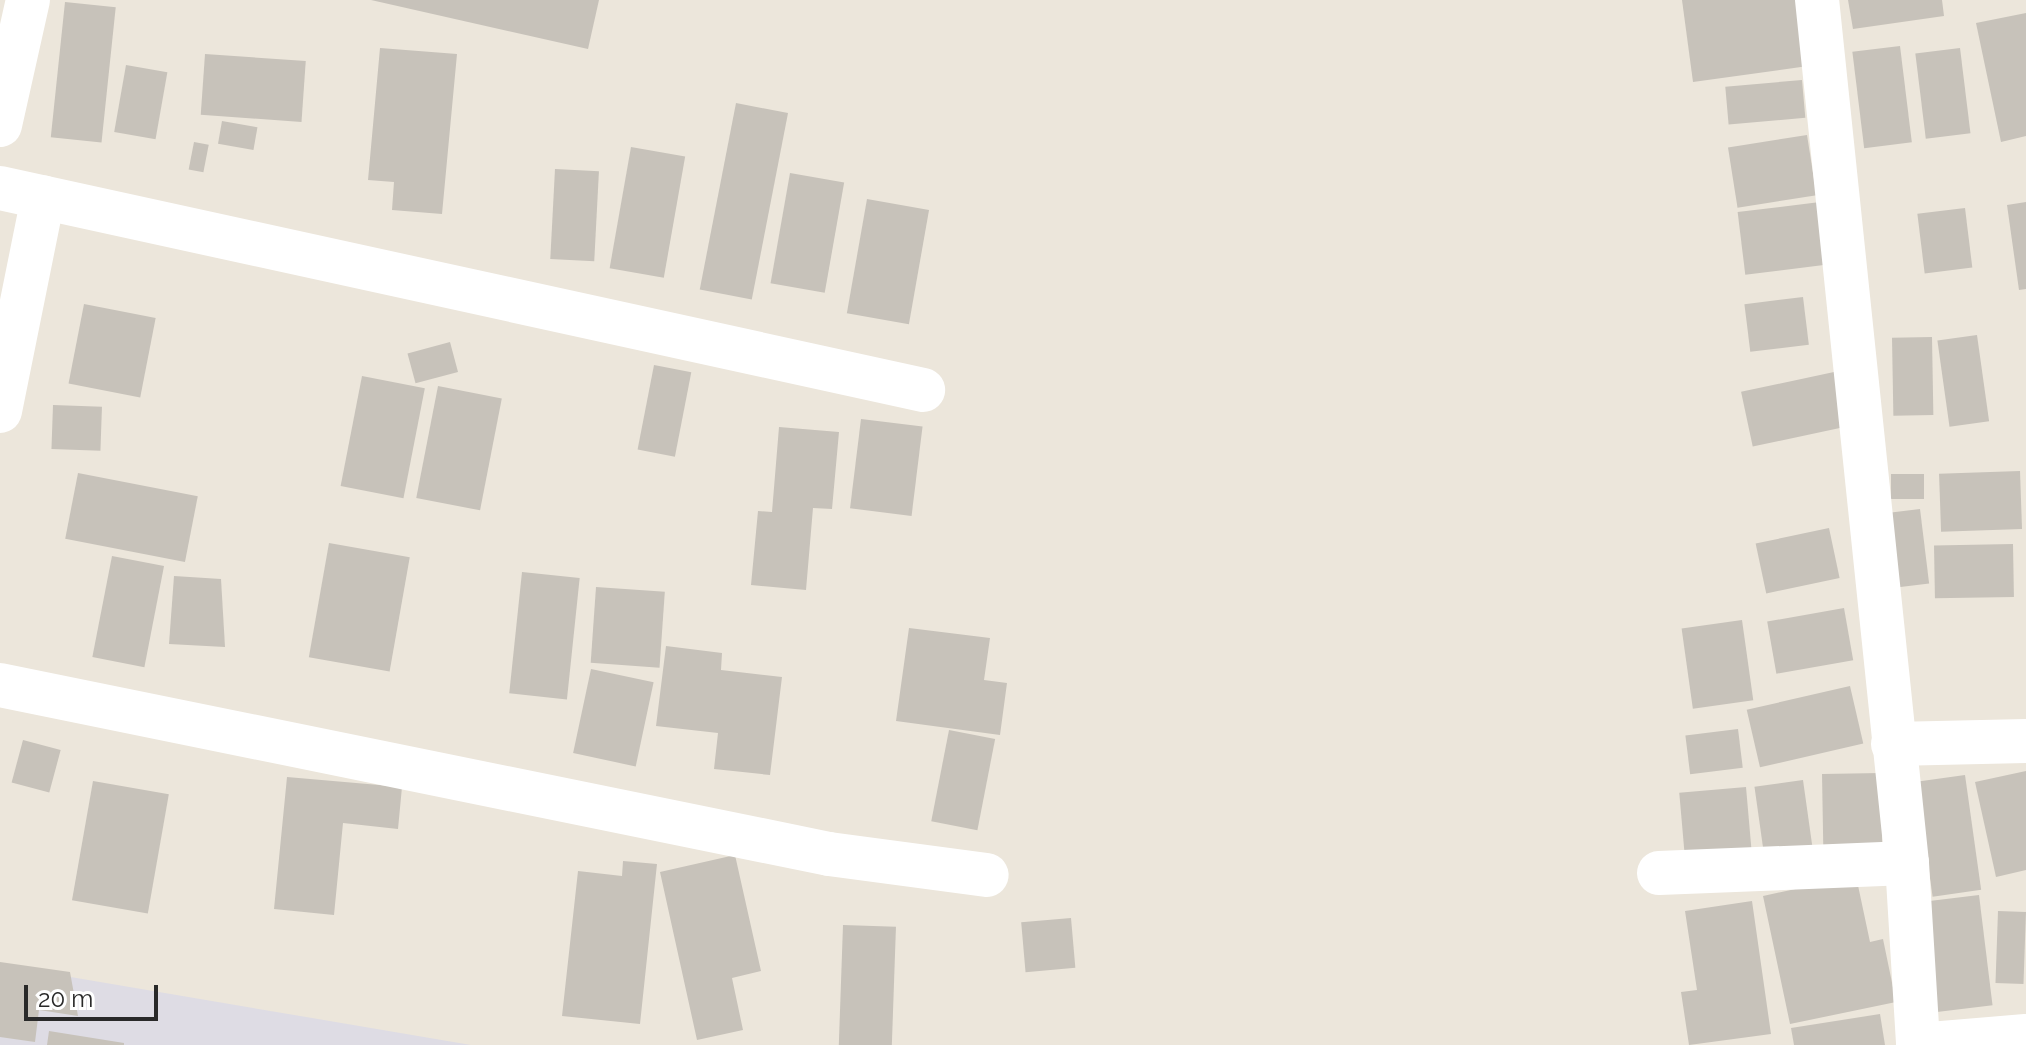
<!DOCTYPE html>
<style>
body{margin:0}
#map{position:relative;width:2026px;height:1045px;overflow:hidden;background:#ece6db;font-family:Raleway,sans-serif}
div>[style]{position:absolute}
[style*='--x']{left:calc(var(--x)*1px);top:calc(var(--y)*1px);width:calc(var(--w)*1px);rotate:calc(var(--a)*1deg)}
.industrial>*{inset:0;background:#dedce4}
.building>*{inset:0;background:#c7c2ba;transform-origin:0 0}
.street>*{height:44px;margin:-22px;padding:0 22px;transform-origin:22px;border-radius:22px;background:#fff}
span{translate:-50% -50%;white-space:nowrap;text-align:center;line-height:1.15;-webkit-text-stroke:7px #fff;paint-order:stroke}
.scale{position:absolute;left:24px;top:985px;width:134px;height:36px;box-sizing:border-box;border:4px solid #292929;border-top:0;padding-left:10px;font-size:24px;line-height:28px;white-space:nowrap;color:#292929;-webkit-text-stroke:6px #fff;paint-order:stroke}
</style>
<div id="map">
<div class="industrial">
<div style="clip-path:polygon(0 965px,471px 1045px,0 1045px)"></div>
</div>
<div class="building">
<div style="clip-path:polygon(371px 0,599px 0,588px 49px)"></div>
<div style="clip-path:polygon(1682px 0,1799px 0,1808px 66px,1693px 82px)"></div>
<div style="clip-path:polygon(1848px 0,1942px 0,1944px 16px,1853px 29px)"></div>
<div style="left:65px;top:2px;width:51px;height:136px;rotate:6deg"></div>
<div style="clip-path:polygon(2026px 13px,2026px 136px,2001px 142px,1976px 23px)"></div>
<div style="left:1900px;top:46px;width:97px;height:48px;rotate:83deg"></div>
<div style="clip-path:polygon(380px 48px,457px 54px,442px 214px,392px 210px,394px 182px,368px 180px)"></div>
<div style="left:1960px;top:48px;width:86px;height:45px;rotate:83deg"></div>
<div style="left:205px;top:54px;width:101px;height:61px;rotate:4deg"></div>
<div style="left:126px;top:65px;width:42px;height:68px;rotate:10deg"></div>
<div style="left:1802px;top:80px;width:38px;height:77px;rotate:85deg"></div>
<div style="left:736px;top:103px;width:53px;height:190px;rotate:11deg"></div>
<div style="left:222px;top:121px;width:36px;height:23px;rotate:10deg"></div>
<div style="left:1807px;top:135px;width:61px;height:80px;rotate:81deg"></div>
<div style="left:194px;top:142px;width:15px;height:28px;rotate:11deg"></div>
<div style="left:631px;top:147px;width:55px;height:123px;rotate:10deg"></div>
<div style="left:555px;top:169px;width:44px;height:90px;rotate:3deg"></div>
<div style="left:790px;top:173px;width:55px;height:112px;rotate:10deg"></div>
<div style="left:867px;top:199px;width:63px;height:116px;rotate:10deg"></div>
<div style="left:1820px;top:202px;width:63px;height:83px;rotate:83deg"></div>
<div style="clip-path:polygon(2026px 202px,2026px 289px,2019px 290px,2007px 205px)"></div>
<div style="left:1965px;top:208px;width:60px;height:48px;rotate:83deg"></div>
<div style="left:1803px;top:297px;width:48px;height:59px;rotate:83deg"></div>
<div style="left:84px;top:304px;width:73px;height:81px;rotate:11deg"></div>
<div style="left:1977px;top:335px;width:87px;height:40px;rotate:82deg"></div>
<div style="left:1932px;top:337px;width:78px;height:40px;rotate:89deg"></div>
<div style="left:450px;top:342px;width:31px;height:44px;rotate:75deg"></div>
<div style="left:654px;top:365px;width:38px;height:86px;rotate:11deg"></div>
<div style="left:1834px;top:372px;width:56px;height:95px;rotate:78deg"></div>
<div style="left:362px;top:376px;width:64px;height:112px;rotate:11deg"></div>
<div style="left:438px;top:386px;width:65px;height:114px;rotate:11deg"></div>
<div style="left:53px;top:405px;width:49px;height:44px;rotate:2deg"></div>
<div style="left:861px;top:419px;width:62px;height:90px;rotate:7deg"></div>
<div style="clip-path:polygon(779px 427px,839px 432px,832px 509px,813px 508px,806px 590px,751px 585px,758px 511px,772px 512px)"></div>
<div style="left:2020px;top:471px;width:58px;height:81px;rotate:88deg"></div>
<div style="left:78px;top:473px;width:122px;height:67px;rotate:11deg"></div>
<div style="left:1891px;top:474px;width:33px;height:25px"></div>
<div style="left:1920px;top:509px;width:75px;height:33px;rotate:83deg"></div>
<div style="left:1829px;top:528px;width:51px;height:75px;rotate:78deg"></div>
<div style="left:329px;top:543px;width:82px;height:116px;rotate:10deg"></div>
<div style="left:2013px;top:544px;width:53px;height:79px;rotate:89deg"></div>
<div style="left:112px;top:556px;width:53px;height:103px;rotate:11deg"></div>
<div style="left:522px;top:572px;width:58px;height:122px;rotate:6deg"></div>
<div style="clip-path:polygon(174px 576px,221px 579px,225px 647px,169px 644px)"></div>
<div style="left:596px;top:587px;width:69px;height:76px;rotate:4deg"></div>
<div style="left:1844px;top:608px;width:53px;height:78px;rotate:80deg"></div>
<div style="left:1742px;top:620px;width:81px;height:61px;rotate:82deg"></div>
<div style="clip-path:polygon(909px 628px,990px 638px,984px 680px,1007px 683px,1000px 735px,896px 721px)"></div>
<div style="clip-path:polygon(666px 646px,722px 653px,721px 670px,782px 677px,770px 775px,714px 769px,718px 733px,656px 726px)"></div>
<div style="left:591px;top:669px;width:64px;height:86px;rotate:12deg"></div>
<div style="left:1850px;top:686px;width:59px;height:106px;rotate:77deg"></div>
<div style="left:1738px;top:729px;width:39px;height:53px;rotate:83deg"></div>
<div style="left:949px;top:730px;width:47px;height:93px;rotate:11deg"></div>
<div style="left:23px;top:740px;width:39px;height:44px;rotate:15deg"></div>
<div style="clip-path:polygon(2026px 771px,2026px 870px,1996px 877px,1975px 782px)"></div>
<div style="left:1881px;top:773px;width:83px;height:59px;rotate:89deg"></div>
<div style="left:1965px;top:775px;width:116px;height:49px;rotate:82deg"></div>
<div style="clip-path:polygon(287px 777px,402px 787px,398px 829px,343px 823px,334px 915px,274px 909px)"></div>
<div style="left:1803px;top:780px;width:72px;height:49px;rotate:82deg"></div>
<div style="left:93px;top:781px;width:77px;height:121px;rotate:10deg"></div>
<div style="left:1746px;top:787px;width:65px;height:67px;rotate:85deg"></div>
<div style="clip-path:polygon(735px 855px,761px 971px,732px 978px,743px 1030px,697px 1040px,660px 872px)"></div>
<div style="clip-path:polygon(623px 861px,657px 864px,640px 1024px,562px 1016px,578px 871px,622px 876px)"></div>
<div style="clip-path:polygon(1856px 876px,1870px 942px,1883px 939px,1896px 1002px,1790px 1024px,1763px 896px)"></div>
<div style="left:1979px;top:895px;width:111px;height:56px;rotate:83deg"></div>
<div style="clip-path:polygon(1752px 901px,1771px 1034px,1689px 1045px,1681px 992px,1697px 990px,1685px 911px)"></div>
<div style="left:1998px;top:911px;width:28px;height:72px;rotate:2deg"></div>
<div style="left:1071px;top:918px;width:50px;height:50px;rotate:85deg"></div>
<div style="left:843px;top:925px;width:53px;height:120px;rotate:2deg"></div>
<div style="clip-path:polygon(0 962px,70px 972px,78px 1016px,39px 1010px,35px 1042px,0 1037px)"></div>
<div style="clip-path:polygon(1880px 1014px,1885px 1045px,1794px 1045px,1791px 1028px)"></div>
<div style="clip-path:polygon(49px 1031px,124px 1043px,124px 1045px,47px 1045px)"></div>
</div>
<div class="street">
<div style="--x:0;--y:125;--w:128;--a:-77.4"></div>
<div style="--x:0;--y:188;--w:945;--a:12.34"></div>
<div style="--x:0;--y:411;--w:218;--a:-78.6"></div>
<div style="--x:0;--y:685;--w:846;--a:11.52"></div>
<div style="--x:829;--y:854;--w:159;--a:7.6"></div>
<div style="--x:1893;--y:744;--w:133;--a:-1.3"></div>
<div style="--x:1907;--y:863;--w:182;--a:86.5"></div>
<div style="--x:1918;--y:1045;--w:108;--a:-4.8"></div>
<div style="--x:1659;--y:873;--w:248;--a:-2.3"></div>
<div style="--x:1907;--y:863;--w:868;--a:-95.95"></div>
</div>
<div class="scale">20 m</div>
</div>
